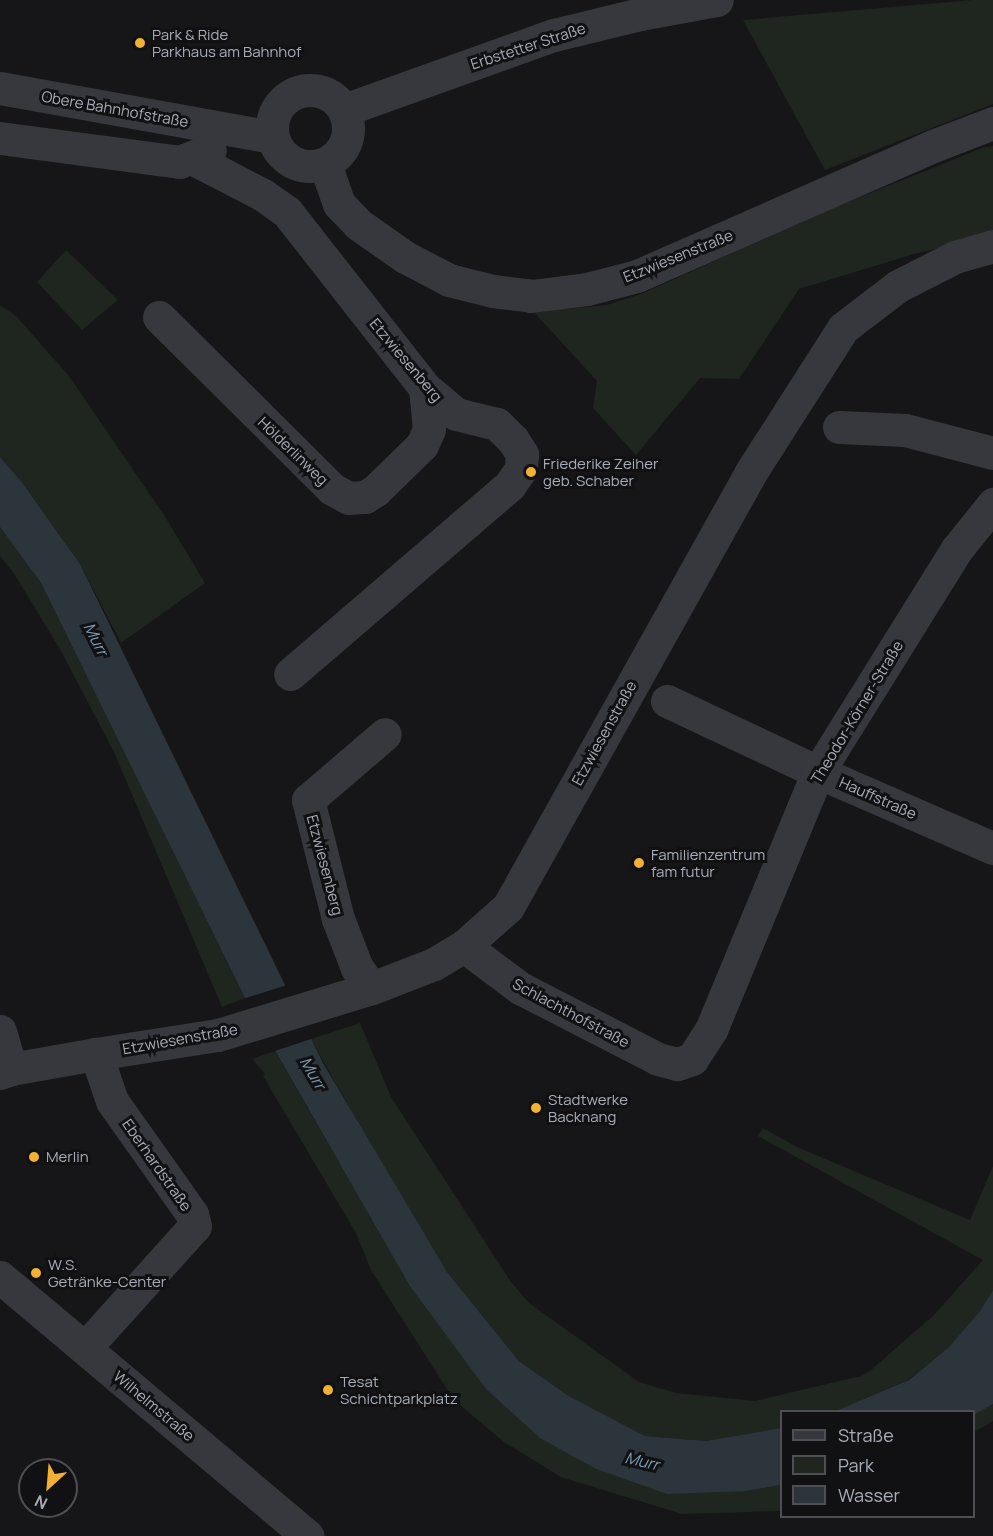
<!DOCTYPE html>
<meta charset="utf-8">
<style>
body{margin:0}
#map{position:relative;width:993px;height:1536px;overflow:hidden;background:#161618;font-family:Manrope,sans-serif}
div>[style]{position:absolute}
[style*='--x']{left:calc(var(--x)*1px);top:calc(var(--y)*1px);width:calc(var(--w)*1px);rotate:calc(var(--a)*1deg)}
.green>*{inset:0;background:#1e261f}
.water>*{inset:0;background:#2c353c}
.pier>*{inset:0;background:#161618}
.minor>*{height:33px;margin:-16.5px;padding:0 16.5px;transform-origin:16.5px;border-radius:16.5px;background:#37383d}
.minor>.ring{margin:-16.5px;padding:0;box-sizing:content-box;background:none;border:33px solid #37383d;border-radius:50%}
.dots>*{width:16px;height:16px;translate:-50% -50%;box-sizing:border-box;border:3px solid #111113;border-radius:50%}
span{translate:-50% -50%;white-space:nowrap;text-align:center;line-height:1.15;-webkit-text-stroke:6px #111113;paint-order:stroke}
.poi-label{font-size:15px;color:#a8adb8}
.left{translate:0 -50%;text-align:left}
.street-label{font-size:15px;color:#a8adb8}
.water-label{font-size:16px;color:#7f9bb3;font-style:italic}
.legend{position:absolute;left:780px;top:1410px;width:195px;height:108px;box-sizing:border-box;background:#111113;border:2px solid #4d4f55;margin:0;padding:8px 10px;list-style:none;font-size:18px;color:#a8adb8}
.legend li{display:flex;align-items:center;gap:12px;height:30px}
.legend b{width:30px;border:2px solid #4d4f55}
.north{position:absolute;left:18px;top:1458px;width:60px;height:60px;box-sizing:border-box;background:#111113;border:2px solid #4d4f55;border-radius:50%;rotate:206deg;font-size:16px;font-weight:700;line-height:24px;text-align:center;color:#a8adb8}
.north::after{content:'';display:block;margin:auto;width:21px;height:27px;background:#f2b134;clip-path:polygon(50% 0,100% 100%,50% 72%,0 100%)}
</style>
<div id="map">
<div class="green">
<div style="clip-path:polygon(973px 0,993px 0,993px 104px,825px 170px,743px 20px)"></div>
<div style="clip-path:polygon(993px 146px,993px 235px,914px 254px,799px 289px,739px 379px,700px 378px,636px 455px,593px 408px,597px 381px,531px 309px,564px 309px,607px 305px,641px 294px,836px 207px,982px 148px)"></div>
<div style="clip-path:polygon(66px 250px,118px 300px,82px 330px,37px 282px)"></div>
<div style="clip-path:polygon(0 305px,16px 316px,69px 376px,164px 515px,205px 583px,121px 643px,80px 564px,21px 481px,0 457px)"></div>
<div style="clip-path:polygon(0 527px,41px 583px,245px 998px,222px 1007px,114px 752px,61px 651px,15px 575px,0 556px)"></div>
<div style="clip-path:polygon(360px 1023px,391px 1097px,511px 1282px,529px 1303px,639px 1382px,676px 1393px,755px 1401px,861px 1376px,871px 1370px,935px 1314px,983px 1260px,758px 1136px,763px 1128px,797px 1147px,970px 1220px,993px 1166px,993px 1290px,980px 1311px,949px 1347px,908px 1380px,835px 1411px,782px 1412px,781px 1428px,706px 1441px,645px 1436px,567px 1395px,519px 1361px,447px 1272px,379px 1161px,311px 1039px)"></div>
<div style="clip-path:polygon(275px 1051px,333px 1152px,486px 1389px,746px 1491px,781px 1485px,781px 1511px,682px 1514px,561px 1477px,504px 1442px,454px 1400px,371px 1270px,356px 1233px,263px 1076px,265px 1074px,252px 1059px)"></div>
<div style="clip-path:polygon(993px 1404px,993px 1421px,974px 1432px,974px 1415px)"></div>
</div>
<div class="water">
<div style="clip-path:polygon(0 457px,21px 481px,80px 564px,323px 1063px,447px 1272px,519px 1361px,567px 1395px,645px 1436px,706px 1441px,781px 1428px,781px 1485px,746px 1491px,667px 1494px,594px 1468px,540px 1438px,486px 1389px,410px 1286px,245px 998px,41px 583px,0 527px)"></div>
<div style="clip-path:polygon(993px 1290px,993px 1404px,974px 1415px,974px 1412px,835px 1411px,909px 1380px,949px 1347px,980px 1311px)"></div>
</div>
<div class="pier">
<div style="clip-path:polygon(287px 985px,314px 1038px,272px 1052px,243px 999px)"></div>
</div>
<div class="minor">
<div style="--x:0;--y:88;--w:277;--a:10.2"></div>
<div class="ring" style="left:272px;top:90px;width:43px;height:43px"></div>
<div style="--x:344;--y:110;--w:223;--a:-19.7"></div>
<div style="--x:554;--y:35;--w:89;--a:-13.7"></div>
<div style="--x:640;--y:14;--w:78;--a:-10.3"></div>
<div style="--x:0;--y:138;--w:181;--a:7.6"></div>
<div style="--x:179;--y:162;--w:33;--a:-21"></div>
<div style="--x:192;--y:158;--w:80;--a:27.5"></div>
<div style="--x:263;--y:195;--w:29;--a:35"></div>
<div style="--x:287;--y:212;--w:224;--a:51.9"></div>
<div style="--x:425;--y:388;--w:40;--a:40"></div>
<div style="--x:456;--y:414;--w:42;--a:13.7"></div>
<div style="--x:497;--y:424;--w:23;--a:45"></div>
<div style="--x:513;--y:440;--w:17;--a:57"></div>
<div style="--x:522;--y:454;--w:15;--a:94"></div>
<div style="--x:521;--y:469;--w:19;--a:125"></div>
<div style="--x:510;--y:485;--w:290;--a:139.3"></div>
<div style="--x:325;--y:164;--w:42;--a:70.7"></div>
<div style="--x:339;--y:204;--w:28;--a:46"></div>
<div style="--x:358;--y:224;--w:57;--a:35.1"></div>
<div style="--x:405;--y:257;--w:50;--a:27.6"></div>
<div style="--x:449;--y:280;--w:45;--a:14"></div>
<div style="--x:493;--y:291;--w:38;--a:7"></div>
<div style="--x:531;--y:296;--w:56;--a:-7.1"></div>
<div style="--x:587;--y:289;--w:52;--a:-14.6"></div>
<div style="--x:637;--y:276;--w:323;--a:-23.7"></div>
<div style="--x:933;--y:146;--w:64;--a:-21"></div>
<div style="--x:159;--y:317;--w:244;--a:44.8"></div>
<div style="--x:332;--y:489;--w:19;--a:28"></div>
<div style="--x:349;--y:498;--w:16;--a:-4"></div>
<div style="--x:365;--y:497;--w:13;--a:-32"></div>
<div style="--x:376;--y:490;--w:64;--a:-44.4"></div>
<div style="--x:422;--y:445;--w:17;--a:-66"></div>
<div style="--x:429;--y:429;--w:41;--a:-95.6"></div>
<div style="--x:839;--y:427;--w:66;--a:2.6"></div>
<div style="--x:905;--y:430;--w:91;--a:14.6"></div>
<div style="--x:667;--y:701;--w:167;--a:25.2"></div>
<div style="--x:818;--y:772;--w:191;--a:23.5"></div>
<div style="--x:464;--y:946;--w:70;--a:36.9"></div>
<div style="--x:520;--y:988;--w:155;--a:27.2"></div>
<div style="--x:658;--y:1059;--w:20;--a:15"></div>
<div style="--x:677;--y:1064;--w:16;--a:-18"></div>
<div style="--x:692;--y:1059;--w:35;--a:-57"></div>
<div style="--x:711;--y:1030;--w:279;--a:-67.5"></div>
<div style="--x:818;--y:772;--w:263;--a:-58.1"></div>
<div style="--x:957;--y:549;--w:58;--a:-51.3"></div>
<div style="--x:372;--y:988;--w:25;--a:-127"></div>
<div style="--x:357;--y:968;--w:53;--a:-111.2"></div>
<div style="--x:338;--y:919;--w:123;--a:-104.1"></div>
<div style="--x:308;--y:800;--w:101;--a:-40.6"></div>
<div style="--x:0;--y:1031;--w:40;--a:74"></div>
<div style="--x:0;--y:1073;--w:12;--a:-20"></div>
<div style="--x:11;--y:1069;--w:86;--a:-10"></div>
<div style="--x:96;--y:1054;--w:123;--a:-8.9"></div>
<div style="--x:218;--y:1035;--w:161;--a:-17"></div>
<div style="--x:372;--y:988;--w:66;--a:-21.2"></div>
<div style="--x:434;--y:964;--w:35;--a:-31"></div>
<div style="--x:464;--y:946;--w:59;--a:-41.6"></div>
<div style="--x:508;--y:907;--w:498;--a:-60.8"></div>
<div style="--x:751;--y:472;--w:171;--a:-57.4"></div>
<div style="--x:843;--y:328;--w:69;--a:-37.4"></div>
<div style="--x:898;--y:286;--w:64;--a:-27"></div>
<div style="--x:955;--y:257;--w:40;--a:-16"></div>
<div style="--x:0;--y:1277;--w:402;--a:40.1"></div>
<div style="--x:85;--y:1348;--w:164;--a:-48"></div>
<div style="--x:195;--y:1226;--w:12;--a:-104"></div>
<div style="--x:192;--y:1214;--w:138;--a:-125.3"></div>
<div style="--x:112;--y:1101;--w:50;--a:-108.8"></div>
</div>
<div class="dots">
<div style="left:140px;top:43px;background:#f2b134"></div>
<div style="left:531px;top:472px;background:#f2b134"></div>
<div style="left:639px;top:863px;background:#f2b134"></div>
<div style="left:536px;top:1108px;background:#f2b134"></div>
<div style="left:34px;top:1157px;background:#f2b134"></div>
<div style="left:36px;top:1273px;background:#f2b134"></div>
<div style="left:328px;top:1390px;background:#f2b134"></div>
</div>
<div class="poi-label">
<span class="left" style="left:152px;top:43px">Park &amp; Ride<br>Parkhaus am Bahnhof</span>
<span class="left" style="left:543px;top:472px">Friederike Zeiher<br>geb. Schaber</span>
<span class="left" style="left:651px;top:863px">Familienzentrum<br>fam futur</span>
<span class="left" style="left:548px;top:1108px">Stadtwerke<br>Backnang</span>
<span class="left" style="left:46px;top:1157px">Merlin</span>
<span class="left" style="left:48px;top:1273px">W.S.<br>Getränke-Center</span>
<span class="left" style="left:340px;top:1390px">Tesat<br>Schichtparkplatz</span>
</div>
<div class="street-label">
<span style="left:528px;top:46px;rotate:-18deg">Erbstetter Straße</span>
<span style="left:115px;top:109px;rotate:10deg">Obere Bahnhofstraße</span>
<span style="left:678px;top:256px;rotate:-22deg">Etzwiesenstraße</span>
<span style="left:406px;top:360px;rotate:50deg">Etzwiesenberg</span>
<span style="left:293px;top:451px;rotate:44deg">Hölderlinweg</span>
<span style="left:857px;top:712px;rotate:-59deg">Theodor-Körner-Straße</span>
<span style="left:604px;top:733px;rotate:-61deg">Etzwiesenstraße</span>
<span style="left:878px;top:798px;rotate:24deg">Hauffstraße</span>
<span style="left:325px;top:865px;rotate:75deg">Etzwiesenberg</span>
<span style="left:571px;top:1013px;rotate:28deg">Schlachthofstraße</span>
<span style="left:180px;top:1039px;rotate:-10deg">Etzwiesenstraße</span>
<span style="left:157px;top:1165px;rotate:55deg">Eberhardstraße</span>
<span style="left:154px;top:1406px;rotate:40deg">Wilhelmstraße</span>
</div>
<div class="water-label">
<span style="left:96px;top:639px;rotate:63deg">Murr</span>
<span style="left:313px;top:1073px;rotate:60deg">Murr</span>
<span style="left:642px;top:1461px;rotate:13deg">Murr</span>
</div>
<ul class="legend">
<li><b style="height:8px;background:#37383d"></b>Straße</li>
<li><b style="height:16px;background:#1e261f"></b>Park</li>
<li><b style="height:16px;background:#2c353c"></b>Wasser</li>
</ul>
<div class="north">N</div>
</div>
